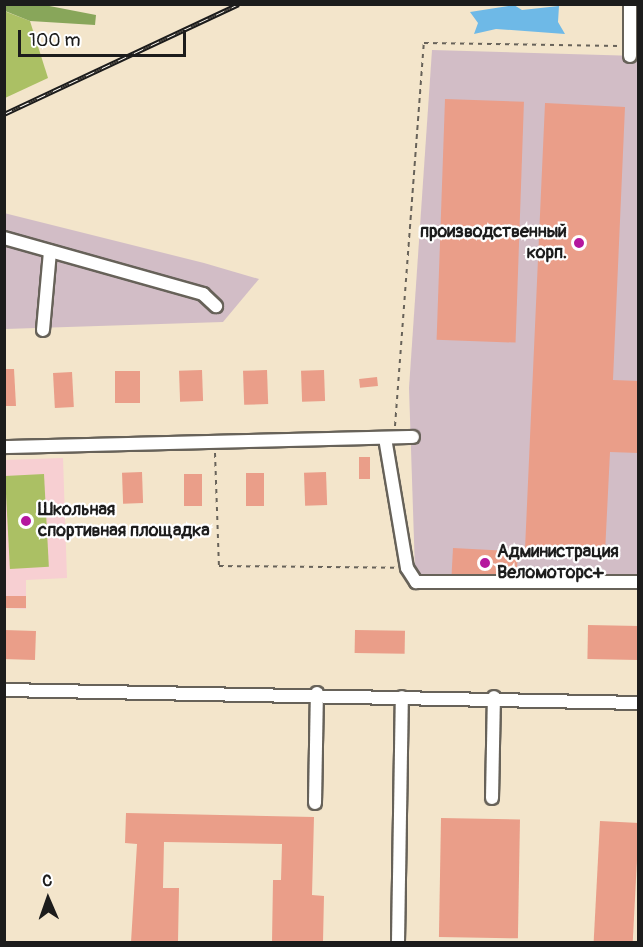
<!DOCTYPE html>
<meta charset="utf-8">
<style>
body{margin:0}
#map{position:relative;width:643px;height:947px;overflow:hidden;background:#f3e5cb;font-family:Pangolin,sans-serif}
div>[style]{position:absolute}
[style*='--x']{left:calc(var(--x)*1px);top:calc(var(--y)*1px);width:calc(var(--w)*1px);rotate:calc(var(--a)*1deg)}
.built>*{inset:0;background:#f7cfd2}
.industrial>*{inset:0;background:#d2bdc6}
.green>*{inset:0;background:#abc064;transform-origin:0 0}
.forest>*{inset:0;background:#88a65a}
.water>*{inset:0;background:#6eb9e7}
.building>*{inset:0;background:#ea9e89;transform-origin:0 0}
.path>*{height:2px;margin-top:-1px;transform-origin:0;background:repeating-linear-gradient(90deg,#676259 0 4.5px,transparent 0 9px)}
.roads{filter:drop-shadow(2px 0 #676259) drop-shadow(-2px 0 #676259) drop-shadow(0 2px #676259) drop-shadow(0 -2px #676259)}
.minor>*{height:12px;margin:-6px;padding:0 6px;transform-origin:6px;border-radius:6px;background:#fff}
.rail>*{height:5px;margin-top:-2.5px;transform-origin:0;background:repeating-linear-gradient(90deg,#fff 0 9px,#1c1c1c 0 18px);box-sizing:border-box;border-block:2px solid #1c1c1c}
.dots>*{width:16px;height:16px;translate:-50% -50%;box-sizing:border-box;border:3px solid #fff;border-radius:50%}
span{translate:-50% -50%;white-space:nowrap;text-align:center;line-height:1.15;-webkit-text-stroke:4.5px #fff;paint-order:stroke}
.poi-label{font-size:18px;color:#1c1c1c;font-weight:700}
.right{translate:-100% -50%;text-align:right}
.left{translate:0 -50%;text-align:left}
.frame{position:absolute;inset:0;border:6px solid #1c1c1c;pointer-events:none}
.north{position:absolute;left:18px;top:869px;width:60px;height:60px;-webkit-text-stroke:4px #fff;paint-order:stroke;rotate:358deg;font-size:16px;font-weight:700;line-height:24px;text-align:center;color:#1c1c1c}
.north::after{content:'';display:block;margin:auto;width:21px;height:27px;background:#1c1c1c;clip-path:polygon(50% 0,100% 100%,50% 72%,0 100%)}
.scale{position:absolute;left:18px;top:30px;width:168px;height:27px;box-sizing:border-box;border:3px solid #1c1c1c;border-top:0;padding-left:8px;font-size:18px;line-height:21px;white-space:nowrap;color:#1c1c1c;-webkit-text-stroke:4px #fff;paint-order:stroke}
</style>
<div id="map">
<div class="built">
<div style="clip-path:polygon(63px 458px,67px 578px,26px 580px,26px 609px,5px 608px,4px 460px)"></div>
</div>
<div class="industrial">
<div style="clip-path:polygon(432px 50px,638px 56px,638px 579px,423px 579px,415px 571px,409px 388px)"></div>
<div style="clip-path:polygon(4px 213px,204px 263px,259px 279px,223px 322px,5px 329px)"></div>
</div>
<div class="green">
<div style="clip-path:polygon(4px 11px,30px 21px,48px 78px,5px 98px)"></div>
<div style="left:44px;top:474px;width:93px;height:39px;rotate:87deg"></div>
</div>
<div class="forest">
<div style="clip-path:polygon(39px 4px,96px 15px,95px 25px,30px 21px,5px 11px,5px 5px)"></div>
</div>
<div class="water">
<div style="clip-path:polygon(514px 5px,522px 10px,559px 6px,558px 22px,565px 34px,496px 29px,474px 34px,478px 23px,470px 12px)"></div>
</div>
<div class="building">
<div style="left:445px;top:99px;width:79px;height:241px;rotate:2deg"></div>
<div style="clip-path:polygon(545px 103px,625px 107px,613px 380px,639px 381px,639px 453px,610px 452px,605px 553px,525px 549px)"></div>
<div style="clip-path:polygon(4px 369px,14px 369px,16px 406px,4px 406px)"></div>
<div style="left:202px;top:370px;width:31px;height:23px;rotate:88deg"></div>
<div style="left:267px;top:370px;width:34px;height:24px;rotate:88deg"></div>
<div style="left:324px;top:370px;width:31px;height:23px;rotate:88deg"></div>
<div style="left:115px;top:371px;width:25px;height:32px"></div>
<div style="left:72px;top:372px;width:35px;height:19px;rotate:87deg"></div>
<div style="left:377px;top:377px;width:9px;height:18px;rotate:84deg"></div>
<div style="left:359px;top:457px;width:11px;height:22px"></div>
<div style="left:142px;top:472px;width:31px;height:20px;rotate:88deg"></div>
<div style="left:326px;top:472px;width:33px;height:22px;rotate:88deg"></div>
<div style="left:246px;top:473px;width:18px;height:33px"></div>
<div style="left:202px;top:474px;width:32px;height:18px;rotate:90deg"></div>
<div style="left:453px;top:548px;width:65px;height:26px;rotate:3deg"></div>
<div style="left:4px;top:596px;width:22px;height:12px"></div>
<div style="left:588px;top:625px;width:51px;height:34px;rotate:1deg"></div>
<div style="left:4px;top:630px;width:32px;height:29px;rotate:2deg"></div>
<div style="left:355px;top:630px;width:50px;height:23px;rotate:1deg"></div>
<div style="clip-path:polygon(126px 813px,314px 817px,312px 895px,324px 896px,323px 942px,272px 942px,273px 880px,281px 880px,282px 844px,164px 842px,163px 888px,179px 888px,178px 942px,131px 942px,137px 844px,125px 843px)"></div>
<div style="left:441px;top:818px;width:79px;height:119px;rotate:1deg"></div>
<div style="left:600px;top:821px;width:39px;height:121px;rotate:3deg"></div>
</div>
<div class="path">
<div style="--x:395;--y:426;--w:384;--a:-85.7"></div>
<div style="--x:424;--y:43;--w:195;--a:0.9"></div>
<div style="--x:215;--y:453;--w:113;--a:88"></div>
<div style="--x:219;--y:566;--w:178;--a:0.6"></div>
</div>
<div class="roads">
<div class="minor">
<div style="--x:630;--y:4;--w:52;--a:90"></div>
<div style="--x:4;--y:238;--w:207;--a:15.7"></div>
<div style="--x:203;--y:294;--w:18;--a:43"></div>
<div style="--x:43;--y:330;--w:79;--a:-84.9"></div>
<div style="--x:385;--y:438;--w:132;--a:80.4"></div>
<div style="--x:407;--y:568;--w:17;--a:57"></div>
<div style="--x:416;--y:582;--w:222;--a:0"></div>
<div style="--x:4;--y:447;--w:409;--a:-1.4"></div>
<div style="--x:4;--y:690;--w:634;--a:1.17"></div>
<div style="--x:492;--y:798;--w:101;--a:-88.9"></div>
<div style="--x:315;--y:803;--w:110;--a:-89"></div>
<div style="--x:398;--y:942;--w:245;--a:-89.1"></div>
</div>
</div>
<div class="rail">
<div style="--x:4;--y:114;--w:259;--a:-25.1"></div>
</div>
<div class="dots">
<div style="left:579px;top:243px;background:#b5179e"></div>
<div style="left:26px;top:521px;background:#b5179e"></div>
<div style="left:485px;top:563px;background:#b5179e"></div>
</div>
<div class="poi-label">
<span class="right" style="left:567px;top:243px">производственный<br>корп.</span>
<span class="left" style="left:38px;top:521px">Школьная<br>спортивная площадка</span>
<span class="left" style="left:497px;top:563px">Администрация<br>Веломоторс+</span>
</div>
<div class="frame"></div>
<div class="north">С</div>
<div class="scale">100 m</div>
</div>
